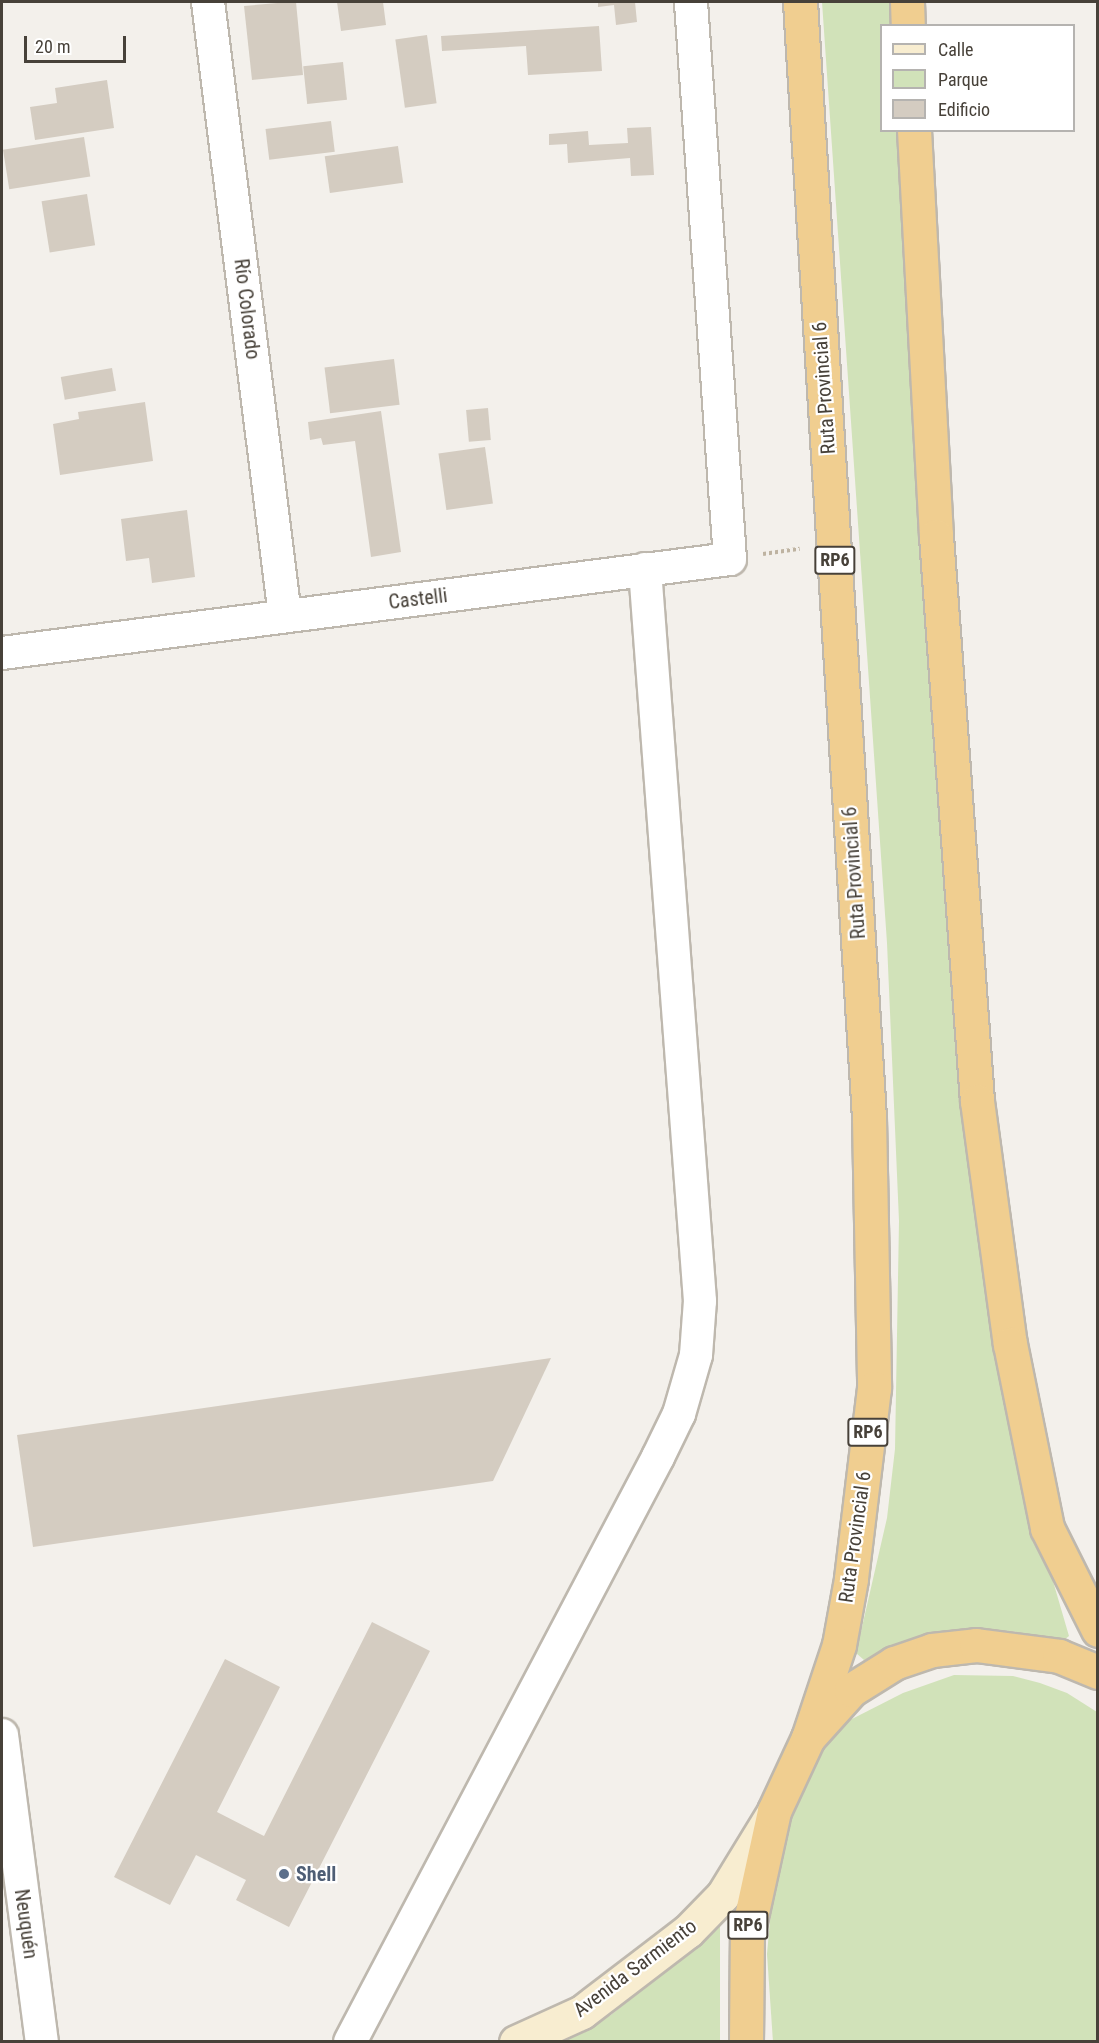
<!DOCTYPE html>
<meta charset="utf-8">
<style>
body{margin:0}
#map{position:relative;width:1099px;height:2043px;overflow:hidden;background:#f3f0eb;font-family:"Roboto Condensed",sans-serif}
div>[style]{position:absolute}
[style*='--x']{left:calc(var(--x)*1px);top:calc(var(--y)*1px);width:calc(var(--w)*1px);rotate:calc(var(--a)*1deg)}
.green>*{inset:0;background:#d1e2b9}
.building>*{inset:0;background:#d4ccc1;transform-origin:0 0}
.path>*{height:4px;margin-top:-2px;transform-origin:0;background:repeating-linear-gradient(90deg,#beb3a1 0 3px,transparent 0 6px)}
.roads{filter:drop-shadow(2px 0 #beb8ae) drop-shadow(-2px 0 #beb8ae) drop-shadow(0 2px #beb8ae) drop-shadow(0 -2px #beb8ae)}
.minor>*{height:32px;margin:-16px;padding:0 16px;transform-origin:16px;border-radius:16px;background:#fff}
.secondary>*{height:33px;margin:-16.5px;padding:0 16.5px;transform-origin:16.5px;border-radius:16.5px;background:#f8edd0}
.trunk>*{height:33px;margin:-16.5px;padding:0 16.5px;transform-origin:16.5px;border-radius:16.5px;background:#f0ce90}
.dots>*{width:16px;height:16px;translate:-50% -50%;box-sizing:border-box;border:3px solid #fff;border-radius:50%}
span{translate:-50% -50%;white-space:nowrap;text-align:center;line-height:1.15;-webkit-text-stroke:4.5px #fff;paint-order:stroke}
.shield-label span{padding:2px 4px;background:#fff;border:2px solid;border-radius:4px;-webkit-text-stroke-width:0}
.shield-label{font-size:18px;color:#474139;font-weight:700}
.street-label{font-size:20px;color:#474139}
.service-label{font-size:20px;color:#4e5e75;font-weight:700}
.left{translate:0 -50%;text-align:left}
.frame{position:absolute;inset:0;border:3px solid #474139;pointer-events:none}
.legend{position:absolute;left:880px;top:24px;width:195px;height:108px;box-sizing:border-box;background:#fff;border:2px solid #b5b3b0;margin:0;padding:8px 10px;list-style:none;font-size:18px;color:#474139}
.legend li{display:flex;align-items:center;gap:12px;height:30px}
.legend b{width:30px;border:2px solid #b5b3b0}
.scale{position:absolute;left:24px;top:36px;width:102px;height:27px;box-sizing:border-box;border:3px solid #474139;border-top:0;padding-left:8px;font-size:18px;line-height:21px;white-space:nowrap;color:#474139;-webkit-text-stroke:4px #fff;paint-order:stroke}
</style>
<div id="map">
<div class="green">
<div style="clip-path:polygon(822px 2px,895px 2px,896px 25px,882px 26px,882px 130px,903px 131px,1027px 1492px,1069px 1636px,1064px 1640px,1010px 1631px,960px 1630px,926px 1636px,864px 1660px,856px 1653px,887px 1518px,895px 1449px,899px 1221px,887px 943px)"></div>
<div style="clip-path:polygon(954px 1675px,1013px 1676px,1040px 1683px,1067px 1693px,1097px 1712px,1097px 2041px,773px 2042px,767px 1954px,773px 1888px,792px 1805px,820px 1749px,850px 1720px,903px 1693px)"></div>
<div style="clip-path:polygon(720px 1925px,720px 2041px,552px 2042px,611px 2015px)"></div>
</div>
<div class="building">
<div style="clip-path:polygon(289px 2px,296px 2px,303px 75px,252px 80px,244px 6px)"></div>
<div style="clip-path:polygon(337px 2px,383px 2px,386px 25px,341px 31px)"></div>
<div style="clip-path:polygon(598px 2px,635px 2px,637px 22px,616px 25px,614px 5px,598px 7px)"></div>
<div style="clip-path:polygon(599px 26px,602px 71px,528px 75px,526px 46px,442px 51px,441px 36px)"></div>
<div style="left:427px;top:35px;width:69px;height:32px;rotate:82deg"></div>
<div style="left:343px;top:62px;width:38px;height:40px;rotate:84deg"></div>
<div style="clip-path:polygon(107px 80px,114px 128px,35px 140px,30px 107px,57px 103px,55px 88px)"></div>
<div style="left:331px;top:121px;width:31px;height:66px;rotate:83deg"></div>
<div style="clip-path:polygon(651px 127px,654px 175px,631px 176px,630px 158px,568px 163px,567px 144px,549px 145px,549px 134px,588px 131px,589px 145px,628px 143px,627px 128px)"></div>
<div style="left:84px;top:137px;width:40px;height:82px;rotate:81deg"></div>
<div style="left:398px;top:146px;width:37px;height:74px;rotate:82deg"></div>
<div style="left:87px;top:194px;width:52px;height:46px;rotate:81deg"></div>
<div style="left:394px;top:359px;width:46px;height:70px;rotate:83deg"></div>
<div style="left:112px;top:368px;width:23px;height:52px;rotate:80deg"></div>
<div style="clip-path:polygon(145px 402px,153px 461px,60px 475px,53px 424px,79px 419px,78px 412px)"></div>
<div style="left:488px;top:408px;width:32px;height:22px;rotate:85deg"></div>
<div style="clip-path:polygon(381px 411px,401px 552px,371px 557px,355px 441px,323px 445px,321px 438px,310px 440px,308px 422px)"></div>
<div style="left:485px;top:447px;width:57px;height:47px;rotate:82deg"></div>
<div style="clip-path:polygon(187px 510px,195px 577px,152px 583px,149px 558px,126px 561px,121px 519px)"></div>
<div style="clip-path:polygon(551px 1358px,493px 1481px,33px 1547px,17px 1435px)"></div>
<div style="clip-path:polygon(372px 1622px,430px 1651px,289px 1927px,236px 1900px,246px 1880px,196px 1855px,170px 1905px,114px 1877px,225px 1659px,280px 1687px,217px 1812px,264px 1836px)"></div>
</div>
<div class="path">
<div style="--x:763;--y:554;--w:37;--a:-8"></div>
</div>
<div class="roads">
<div class="minor">
<div style="--x:208;--y:2;--w:619;--a:82.85"></div>
<div style="--x:2;--y:653;--w:734;--a:-7.36"></div>
<div style="--x:730;--y:559;--w:558;--a:-94.01"></div>
<div style="--x:2;--y:1735;--w:310;--a:82.6"></div>
<div style="--x:350;--y:2042;--w:661;--a:-62.23"></div>
<div style="--x:658;--y:1457;--w:48;--a:-64"></div>
<div style="--x:679;--y:1414;--w:61;--a:-73.9"></div>
<div style="--x:696;--y:1355;--w:54;--a:-85.8"></div>
<div style="--x:700;--y:1301;--w:734;--a:-94.3"></div>
</div>
<div class="secondary">
<div style="--x:516;--y:2042;--w:72;--a:-24.4"></div>
<div style="--x:582;--y:2012;--w:133;--a:-37.4"></div>
<div style="--x:688;--y:1931;--w:50;--a:-45.8"></div>
<div style="--x:723;--y:1895;--w:94;--a:-58.5"></div>
</div>
<div class="trunk">
<div style="--x:800;--y:2;--w:1118;--a:86.46"></div>
<div style="--x:869;--y:1118;--w:270;--a:88.9"></div>
<div style="--x:874;--y:1388;--w:192;--a:96.9"></div>
<div style="--x:851;--y:1579;--w:67;--a:100.3"></div>
<div style="--x:839;--y:1645;--w:98;--a:108.4"></div>
<div style="--x:907;--y:2;--w:24;--a:88"></div>
<div style="--x:914;--y:130;--w:407;--a:86.9"></div>
<div style="--x:936;--y:536;--w:566;--a:85.85"></div>
<div style="--x:977;--y:1101;--w:245;--a:82.3"></div>
<div style="--x:1010;--y:1344;--w:188;--a:78.6"></div>
<div style="--x:1047;--y:1528;--w:114;--a:63.4"></div>
<div style="--x:746;--y:2042;--w:107;--a:-89.5"></div>
<div style="--x:747;--y:1935;--w:127;--a:-77.7"></div>
<div style="--x:774;--y:1811;--w:81;--a:-65"></div>
<div style="--x:808;--y:1738;--w:64;--a:-48.1"></div>
<div style="--x:851;--y:1690;--w:51;--a:-32.1"></div>
<div style="--x:894;--y:1663;--w:40;--a:-18.9"></div>
<div style="--x:932;--y:1650;--w:44;--a:-6.5"></div>
<div style="--x:976;--y:1645;--w:84;--a:7.5"></div>
<div style="--x:1059;--y:1656;--w:42;--a:22.3"></div>
</div>
</div>
<div class="dots">
<div style="left:284px;top:1874px;background:#5c6f8a"></div>
</div>
<div class="shield-label">
<span style="left:835px;top:560px">RP6</span>
<span style="left:868px;top:1432px">RP6</span>
<span style="left:748px;top:1925px">RP6</span>
</div>
<div class="street-label">
<span style="left:247px;top:309px;rotate:83deg">Río Colorado</span>
<span style="left:824px;top:388px;rotate:-94deg">Ruta Provincial 6</span>
<span style="left:418px;top:599px;rotate:-7deg">Castelli</span>
<span style="left:854px;top:873px;rotate:-94deg">Ruta Provincial 6</span>
<span style="left:855px;top:1537px;rotate:-82deg">Ruta Provincial 6</span>
<span style="left:26px;top:1924px;rotate:82deg">Neuquén</span>
<span style="left:635px;top:1968px;rotate:-37deg">Avenida Sarmiento</span>
</div>
<div class="service-label">
<span class="left" style="left:296px;top:1874px">Shell</span>
</div>
<div class="frame"></div>
<ul class="legend">
<li><b style="height:8px;background:#f8edd0"></b>Calle</li>
<li><b style="height:16px;background:#d1e2b9"></b>Parque</li>
<li><b style="height:16px;background:#d4ccc1"></b>Edificio</li>
</ul>
<div class="scale">20 m</div>
</div>
